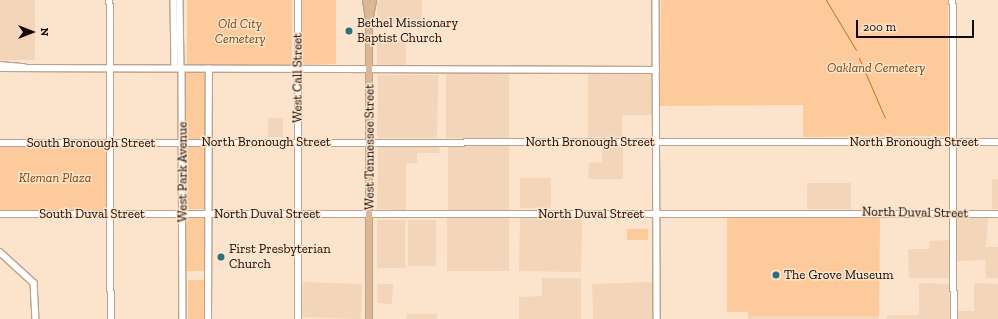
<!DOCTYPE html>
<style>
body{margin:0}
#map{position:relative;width:998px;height:319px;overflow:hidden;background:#fce3cc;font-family:"Zilla Slab",serif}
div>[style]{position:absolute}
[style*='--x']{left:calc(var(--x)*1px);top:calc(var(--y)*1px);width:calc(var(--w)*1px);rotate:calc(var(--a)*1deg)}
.built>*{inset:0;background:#f3d5b9;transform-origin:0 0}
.green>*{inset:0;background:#fcca9b;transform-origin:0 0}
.stream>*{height:1px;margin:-0.5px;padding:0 0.5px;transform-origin:0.5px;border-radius:0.5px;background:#c07a2c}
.roads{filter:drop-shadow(1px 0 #baa38e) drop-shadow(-1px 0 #baa38e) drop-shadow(0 1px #baa38e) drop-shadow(0 -1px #baa38e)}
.secondary>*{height:5.5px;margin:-2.75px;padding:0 2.75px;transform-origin:2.75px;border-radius:2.75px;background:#fff}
.primary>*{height:6px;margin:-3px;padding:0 3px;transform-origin:3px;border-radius:3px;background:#dbb793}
.dots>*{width:11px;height:11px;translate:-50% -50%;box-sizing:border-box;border:2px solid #fce3cc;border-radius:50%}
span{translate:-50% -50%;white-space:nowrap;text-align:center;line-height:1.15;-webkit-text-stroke:3px #fce3cc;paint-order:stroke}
.poi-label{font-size:13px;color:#120a04}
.left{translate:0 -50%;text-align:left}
.park-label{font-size:13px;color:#78480f;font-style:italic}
.street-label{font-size:13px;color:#120a04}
.north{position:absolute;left:12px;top:12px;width:40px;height:40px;-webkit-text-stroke:3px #fce3cc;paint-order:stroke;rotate:90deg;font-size:11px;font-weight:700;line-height:16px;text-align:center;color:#120a04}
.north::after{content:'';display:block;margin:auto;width:14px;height:18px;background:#120a04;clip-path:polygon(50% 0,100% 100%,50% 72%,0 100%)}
.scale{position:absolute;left:856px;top:20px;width:118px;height:18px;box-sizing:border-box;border:2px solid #120a04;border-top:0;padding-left:5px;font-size:12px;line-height:14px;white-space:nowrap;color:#120a04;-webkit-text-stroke:3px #fce3cc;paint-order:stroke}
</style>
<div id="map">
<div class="built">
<div style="left:0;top:0;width:35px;height:60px"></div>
<div style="left:377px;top:0;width:45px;height:24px"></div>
<div style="left:377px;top:39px;width:29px;height:27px"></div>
<div style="left:446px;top:73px;width:63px;height:65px"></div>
<div style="clip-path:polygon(588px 73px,652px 73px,653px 115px,622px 115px,622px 137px,588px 137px)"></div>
<div style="clip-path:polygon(378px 75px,438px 75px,437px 138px,379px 138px,377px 136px)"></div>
<div style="left:268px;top:118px;width:15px;height:19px"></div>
<div style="left:448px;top:144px;width:61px;height:66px"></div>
<div style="clip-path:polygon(602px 144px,623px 144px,623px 179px,588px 179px,589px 163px,602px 162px)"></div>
<div style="clip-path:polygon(378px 145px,439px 145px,440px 153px,417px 153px,417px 163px,406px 163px,406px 210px,377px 209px)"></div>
<div style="left:520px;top:178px;width:31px;height:30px"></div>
<div style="left:992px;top:179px;width:6px;height:30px"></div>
<div style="left:807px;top:183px;width:44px;height:26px"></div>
<div style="clip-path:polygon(988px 216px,986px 247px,998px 247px,998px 278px,986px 278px,985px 260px,957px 261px,957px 217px)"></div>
<div style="left:447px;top:218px;width:62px;height:53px"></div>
<div style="left:520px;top:218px;width:62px;height:53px;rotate:1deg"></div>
<div style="left:377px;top:220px;width:28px;height:48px"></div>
<div style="left:408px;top:220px;width:28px;height:46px"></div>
<div style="clip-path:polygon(950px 240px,950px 278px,909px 278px,908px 249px,929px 249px,930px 241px)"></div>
<div style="clip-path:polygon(542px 278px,581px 278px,581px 319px,519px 319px,519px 297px,542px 296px)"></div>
<div style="left:652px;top:282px;width:37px;height:60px;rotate:88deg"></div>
<div style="clip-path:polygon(919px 283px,949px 284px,950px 319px,887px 319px,887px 315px,919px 315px)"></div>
<div style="clip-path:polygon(974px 283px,998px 284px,998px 319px,957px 319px,957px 311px,974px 311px)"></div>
<div style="left:362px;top:284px;width:35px;height:59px;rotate:92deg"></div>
<div style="clip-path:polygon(377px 284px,393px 284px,392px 304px,378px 303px)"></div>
<div style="left:407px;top:314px;width:30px;height:5px"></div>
<div style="left:748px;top:316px;width:131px;height:3px"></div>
</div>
<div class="green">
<div style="left:187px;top:0;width:105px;height:65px"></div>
<div style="left:302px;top:0;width:34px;height:64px"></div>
<div style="clip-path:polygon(661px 0,948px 0,948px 136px,803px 137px,803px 105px,660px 106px)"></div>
<div style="left:185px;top:71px;width:22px;height:69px"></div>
<div style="left:0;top:145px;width:108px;height:66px;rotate:1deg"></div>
<div style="left:187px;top:145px;width:19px;height:64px"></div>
<div style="clip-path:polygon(880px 215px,879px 316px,748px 316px,748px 312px,727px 312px,727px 217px)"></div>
<div style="left:186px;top:217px;width:19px;height:54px"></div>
<div style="left:627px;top:229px;width:21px;height:11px"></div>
<div style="left:188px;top:280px;width:16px;height:39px"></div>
</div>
<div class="stream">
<div style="--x:826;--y:0;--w:58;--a:59"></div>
<div style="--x:859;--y:58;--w:65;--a:66.6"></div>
</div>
<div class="roads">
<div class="secondary">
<div style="--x:110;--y:0;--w:319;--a:89.8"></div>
<div style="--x:174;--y:0;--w:68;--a:89.2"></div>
<div style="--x:180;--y:0;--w:68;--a:89.2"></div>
<div style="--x:298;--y:0;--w:319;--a:90"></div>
<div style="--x:656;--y:0;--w:319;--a:89.8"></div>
<div style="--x:953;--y:0;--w:319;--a:89.8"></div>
<div style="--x:0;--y:65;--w:24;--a:5"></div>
<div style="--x:0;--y:68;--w:656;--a:0.17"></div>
<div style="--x:182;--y:69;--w:250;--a:89.8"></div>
<div style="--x:0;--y:143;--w:998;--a:-0.06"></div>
<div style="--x:0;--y:214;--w:998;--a:0"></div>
<div style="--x:0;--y:252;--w:46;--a:42.4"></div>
<div style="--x:34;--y:283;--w:36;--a:87"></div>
<div style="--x:208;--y:319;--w:250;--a:-89.8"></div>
</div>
<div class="primary">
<div style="--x:366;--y:0;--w:18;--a:81"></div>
<div style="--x:369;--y:18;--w:301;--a:90"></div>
<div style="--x:370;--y:16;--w:16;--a:-79"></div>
</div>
</div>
<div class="dots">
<div style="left:349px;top:31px;background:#2a6f7e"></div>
<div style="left:221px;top:257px;background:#2a6f7e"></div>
<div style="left:776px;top:275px;background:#2a6f7e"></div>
</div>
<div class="poi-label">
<span class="left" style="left:357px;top:31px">Bethel Missionary<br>Baptist Church</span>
<span class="left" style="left:229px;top:257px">First Presbyterian<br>Church</span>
<span class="left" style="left:784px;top:275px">The Grove Museum</span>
</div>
<div class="park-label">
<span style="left:240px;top:32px">Old City<br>Cemetery</span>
<span style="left:876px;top:68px">Oakland Cemetery</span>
<span style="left:55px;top:178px">Kleman Plaza</span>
</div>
<div class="street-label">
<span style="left:298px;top:78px;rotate:-90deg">West Call Street</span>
<span style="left:266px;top:142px">North Bronough Street</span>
<span style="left:590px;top:142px">North Bronough Street</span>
<span style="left:914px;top:142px">North Bronough Street</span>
<span style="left:91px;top:143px">South Bronough Street</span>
<span style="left:370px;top:147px;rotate:-90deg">West Tennessee Street</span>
<span style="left:183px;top:172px;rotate:-90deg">West Park Avenue</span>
<span style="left:915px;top:213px;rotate:1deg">North Duval Street</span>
<span style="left:92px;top:214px">South Duval Street</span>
<span style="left:267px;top:214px">North Duval Street</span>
<span style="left:591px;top:214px">North Duval Street</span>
</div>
<div class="north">N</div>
<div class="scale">200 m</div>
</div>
